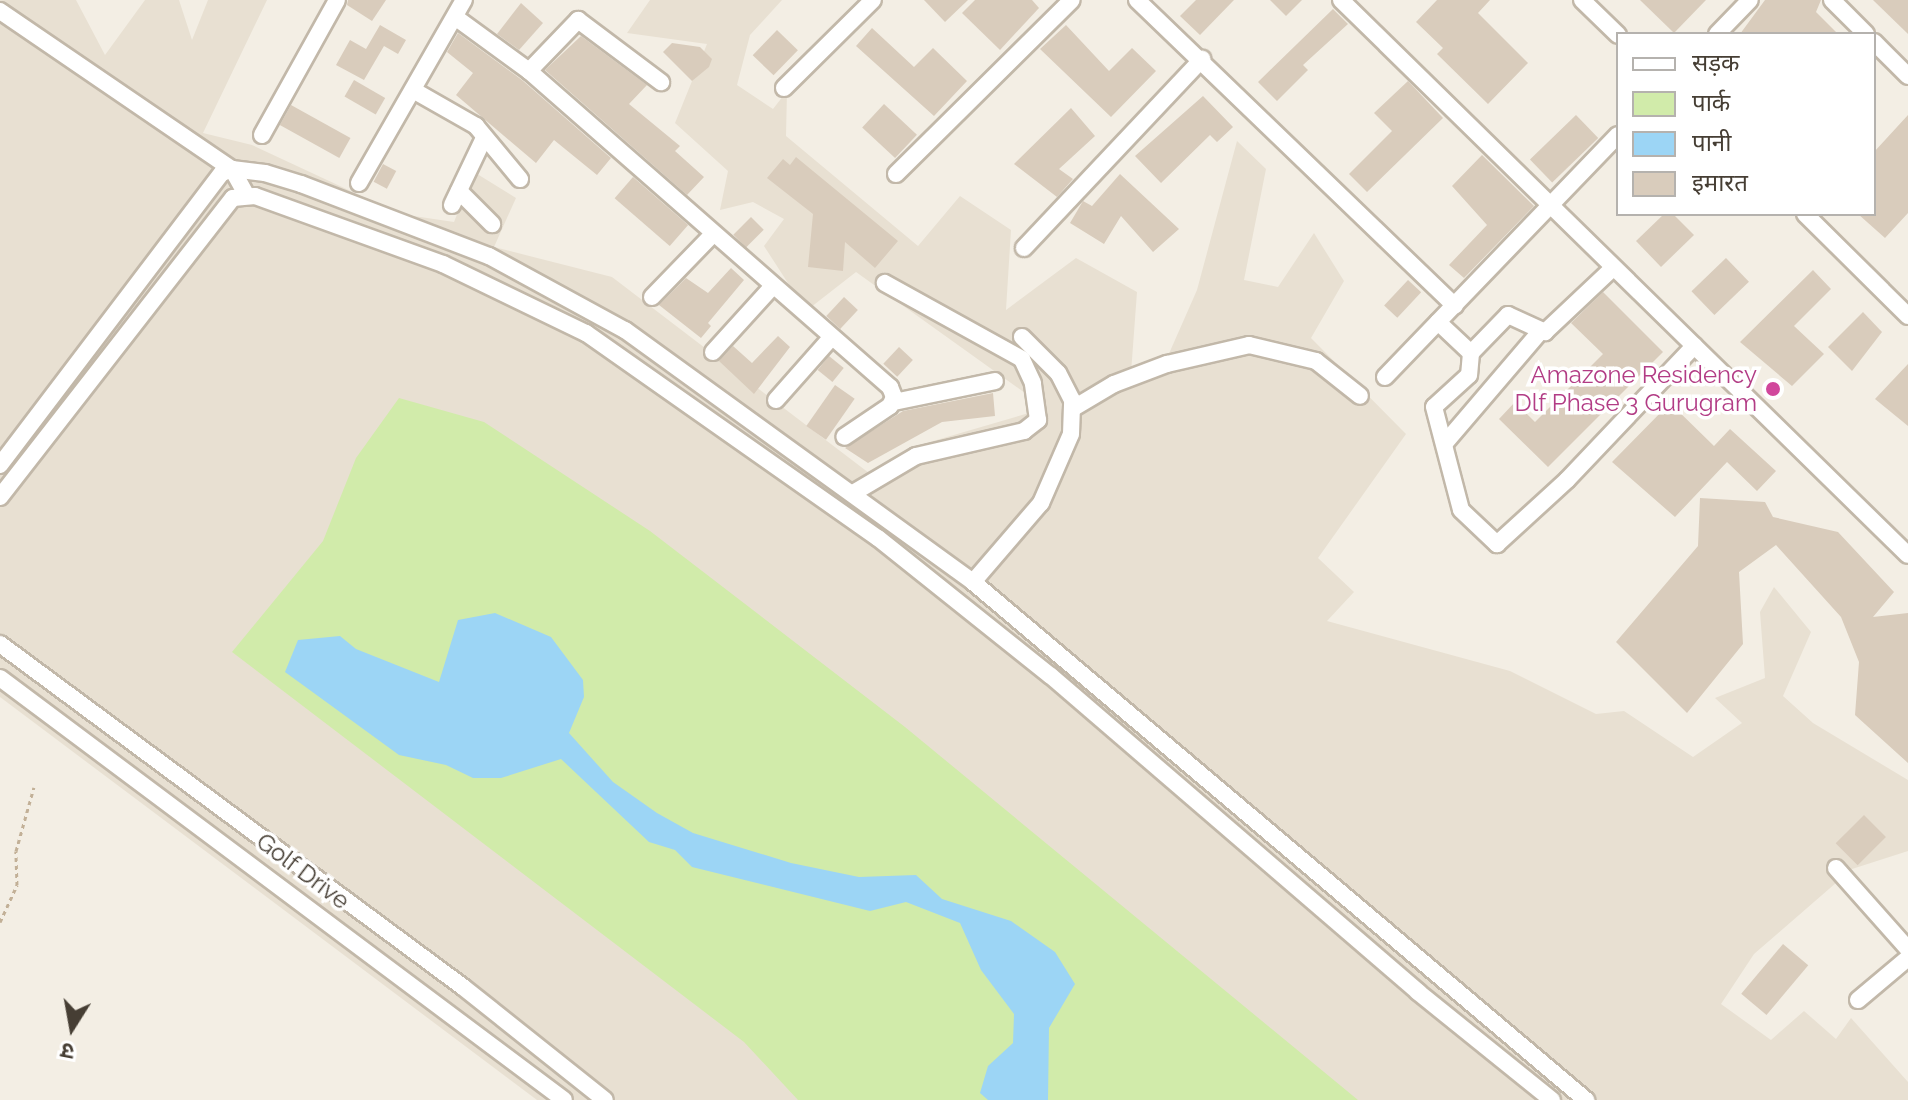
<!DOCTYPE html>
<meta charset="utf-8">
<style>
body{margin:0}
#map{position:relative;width:1908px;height:1100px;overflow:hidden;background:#f3eee4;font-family:Raleway,"Noto Sans Devanagari",sans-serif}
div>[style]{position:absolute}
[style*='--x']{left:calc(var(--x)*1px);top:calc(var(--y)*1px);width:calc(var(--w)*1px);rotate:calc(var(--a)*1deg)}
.residential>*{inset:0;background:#e8e0d2}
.green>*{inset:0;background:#d1ebaa}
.water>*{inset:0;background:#9cd5f5}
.building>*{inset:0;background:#d9ccbc;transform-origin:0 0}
.path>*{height:3px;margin-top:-1.5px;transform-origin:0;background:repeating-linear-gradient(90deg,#c2b097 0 4px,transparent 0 8px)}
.roads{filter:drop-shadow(2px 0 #c2b8a9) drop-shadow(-2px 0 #c2b8a9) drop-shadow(0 2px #c2b8a9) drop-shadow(0 -2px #c2b8a9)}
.minor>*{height:16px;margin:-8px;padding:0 8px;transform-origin:8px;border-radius:8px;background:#fff}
.dots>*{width:22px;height:22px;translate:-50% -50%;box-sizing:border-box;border:4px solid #fff;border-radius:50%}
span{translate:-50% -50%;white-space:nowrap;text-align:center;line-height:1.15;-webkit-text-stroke:7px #fff;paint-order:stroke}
.hotel-label{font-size:24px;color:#b23c85}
.right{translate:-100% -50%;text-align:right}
.street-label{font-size:24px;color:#463e34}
.legend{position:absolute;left:1616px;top:32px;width:260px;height:184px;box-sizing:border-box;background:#fff;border:2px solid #b5b2ae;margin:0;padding:10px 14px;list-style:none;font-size:24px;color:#463e34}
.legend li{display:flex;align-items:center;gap:16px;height:40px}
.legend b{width:40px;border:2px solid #b5b2ae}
.north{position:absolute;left:32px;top:988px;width:80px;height:80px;-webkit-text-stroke:6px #fff;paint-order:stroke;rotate:191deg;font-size:22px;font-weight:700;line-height:32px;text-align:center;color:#463e34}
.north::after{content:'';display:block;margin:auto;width:28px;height:36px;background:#463e34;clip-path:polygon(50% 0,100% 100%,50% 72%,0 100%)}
</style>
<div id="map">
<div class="residential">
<div style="clip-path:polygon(0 0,76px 0,105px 55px,145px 0,179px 0,192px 40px,208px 0,267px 0,203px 133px,252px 145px,400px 214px,454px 222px,474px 172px,516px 198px,494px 247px,612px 277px,869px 473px,923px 444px,1046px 408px,856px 272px,806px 311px,764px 246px,784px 219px,753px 202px,720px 210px,728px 171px,675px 123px,707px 44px,627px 33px,650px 0,782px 0,750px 35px,737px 85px,773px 109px,787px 91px,786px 136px,918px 246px,960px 196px,1011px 230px,1006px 310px,1076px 258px,1137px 292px,1131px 373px,1160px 374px,1197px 290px,1237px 141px,1266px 169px,1244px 280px,1278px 287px,1314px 233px,1344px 281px,1311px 338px,1406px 434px,1318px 558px,1354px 592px,1327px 621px,1510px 671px,1596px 714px,1624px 711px,1693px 757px,1742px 723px,1715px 698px,1765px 678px,1760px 612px,1774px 587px,1811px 632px,1783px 696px,1813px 723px,1908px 780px,1908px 851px,1852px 869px,1754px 954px,1721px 1004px,1771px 1040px,1804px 1011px,1836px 1039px,1851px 1018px,1908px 1082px,1908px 1100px,537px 1100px,0 697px)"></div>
</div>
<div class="green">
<div style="clip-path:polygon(399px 398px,484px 422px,650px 531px,905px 727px,1358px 1100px,798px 1100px,744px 1042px,232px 652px,323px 541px,356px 458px)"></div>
</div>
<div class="water">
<div style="clip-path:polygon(495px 613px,551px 637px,583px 680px,584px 697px,569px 733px,613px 782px,657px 813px,693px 833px,791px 863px,859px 877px,916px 875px,942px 899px,1011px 921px,1055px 952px,1075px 984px,1049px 1028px,1048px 1100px,988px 1100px,980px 1093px,988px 1066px,1013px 1043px,1014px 1014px,981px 970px,960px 923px,906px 902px,870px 911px,692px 867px,675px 850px,649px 842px,561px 759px,501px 778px,473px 778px,446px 765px,399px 755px,285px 672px,298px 640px,340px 636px,356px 649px,439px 682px,458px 620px)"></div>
</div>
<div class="building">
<div style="clip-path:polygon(348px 0,386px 0,372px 21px,347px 5px)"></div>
<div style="clip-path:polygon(924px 0,968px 0,945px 22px)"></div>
<div style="clip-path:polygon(975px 0,1032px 0,1039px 8px,1000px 50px,962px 13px)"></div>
<div style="clip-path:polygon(1196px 0,1234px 0,1200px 35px,1180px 16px)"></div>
<div style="clip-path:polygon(1270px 0,1302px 0,1286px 16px)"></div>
<div style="clip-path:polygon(1437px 0,1490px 0,1478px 13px,1528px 63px,1488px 104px,1437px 54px,1443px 48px,1416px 22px)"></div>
<div style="clip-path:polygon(1640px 0,1706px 0,1674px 33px)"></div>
<div style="clip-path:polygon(1765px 0,1821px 0,1816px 12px,1838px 34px,1740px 34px)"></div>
<div style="clip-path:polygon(1873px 0,1908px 0,1908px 34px)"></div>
<div style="clip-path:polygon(521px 3px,543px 23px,519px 50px,497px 34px)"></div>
<div style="clip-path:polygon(1333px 9px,1348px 24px,1303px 65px,1308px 70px,1277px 101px,1258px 82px)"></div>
<div style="clip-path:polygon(380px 25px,406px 40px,398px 54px,384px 46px,364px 80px,336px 65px,350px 40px,366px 49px)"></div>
<div style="clip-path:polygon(1066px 25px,1109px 71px,1132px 48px,1156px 71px,1111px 117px,1040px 49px)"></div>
<div style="clip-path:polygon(872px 28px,914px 67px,933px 48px,967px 81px,934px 116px,856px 46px)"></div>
<div style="left:777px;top:30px;width:29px;height:35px;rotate:44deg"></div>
<div style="clip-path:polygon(458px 33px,522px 80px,611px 158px,597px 175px,554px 140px,536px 163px,456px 95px,473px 73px,447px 52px)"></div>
<div style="clip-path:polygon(581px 36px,647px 85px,629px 104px,680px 146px,675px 151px,704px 177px,687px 195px,545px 70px)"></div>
<div style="clip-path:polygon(672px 43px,700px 47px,712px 59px,709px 67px,692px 81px,663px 52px)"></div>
<div style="left:354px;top:80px;width:36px;height:19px;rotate:30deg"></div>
<div style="clip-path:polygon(1408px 81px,1443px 118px,1367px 192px,1349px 174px,1392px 131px,1374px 113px)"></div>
<div style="clip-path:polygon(1203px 96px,1233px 127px,1217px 142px,1210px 135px,1161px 183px,1135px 156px)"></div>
<div style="left:884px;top:104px;width:45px;height:32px;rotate:43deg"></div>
<div style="left:291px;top:105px;width:68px;height:23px;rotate:29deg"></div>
<div style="clip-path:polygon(1071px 108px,1095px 136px,1059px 169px,1073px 179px,1057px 197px,1014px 164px)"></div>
<div style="left:1576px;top:115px;width:32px;height:64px;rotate:46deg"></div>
<div style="clip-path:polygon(1908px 115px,1908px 213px,1885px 238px,1858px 214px,1874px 214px,1874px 152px)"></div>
<div style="clip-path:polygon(1482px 155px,1534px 206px,1464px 278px,1449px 265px,1487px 225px,1452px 186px)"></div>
<div style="clip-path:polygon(796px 157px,898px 241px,875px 268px,845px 242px,843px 271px,808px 267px,813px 214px,767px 178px,783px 159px,790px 165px)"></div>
<div style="left:383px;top:164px;width:15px;height:20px;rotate:28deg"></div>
<div style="clip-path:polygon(1120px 174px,1179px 229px,1153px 252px,1121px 216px,1104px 244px,1070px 223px,1083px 201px,1092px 206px)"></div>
<div style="left:633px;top:177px;width:73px;height:28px;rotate:41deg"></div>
<div style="clip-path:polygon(1664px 214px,1673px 214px,1694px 235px,1661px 267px,1636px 241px)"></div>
<div style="left:751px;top:217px;width:18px;height:25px;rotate:45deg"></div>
<div style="left:1726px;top:258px;width:33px;height:48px;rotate:46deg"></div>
<div style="clip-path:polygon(731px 268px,744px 280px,708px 323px,711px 326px,701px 338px,659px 305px,686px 278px,708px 293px)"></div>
<div style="clip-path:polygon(1813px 270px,1831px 289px,1794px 326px,1824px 354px,1792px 386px,1740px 342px)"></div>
<div style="left:1408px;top:280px;width:18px;height:35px;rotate:43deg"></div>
<div style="clip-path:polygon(1603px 292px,1663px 352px,1548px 467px,1499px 419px,1515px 402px,1535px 422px,1603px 354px,1571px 323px)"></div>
<div style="left:844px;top:297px;width:19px;height:26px;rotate:43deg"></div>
<div style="clip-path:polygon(1863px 312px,1882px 332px,1852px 371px,1828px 347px)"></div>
<div style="clip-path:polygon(778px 336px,790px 347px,754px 394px,719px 361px,733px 346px,752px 363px)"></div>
<div style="left:899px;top:347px;width:19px;height:23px;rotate:43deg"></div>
<div style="left:829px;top:356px;width:19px;height:18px;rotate:39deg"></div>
<div style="clip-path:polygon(1908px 364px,1908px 426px,1875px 399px)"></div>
<div style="left:835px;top:385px;width:24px;height:50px;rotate:35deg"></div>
<div style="clip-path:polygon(993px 393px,995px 416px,942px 422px,868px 463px,845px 448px,903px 411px)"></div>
<div style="clip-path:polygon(1670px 403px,1714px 446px,1730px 429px,1776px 471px,1757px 491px,1727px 462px,1675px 517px,1612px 462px)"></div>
<div style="clip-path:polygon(1700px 498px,1765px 502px,1773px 517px,1838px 532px,1894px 592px,1873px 617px,1908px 613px,1908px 763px,1855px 715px,1859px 662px,1841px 617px,1776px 545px,1739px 572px,1743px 644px,1687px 713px,1616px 642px,1698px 546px)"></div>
<div style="left:1864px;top:815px;width:31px;height:40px;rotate:45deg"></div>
<div style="left:1783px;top:944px;width:33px;height:65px;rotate:40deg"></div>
</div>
<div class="path">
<div style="--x:0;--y:922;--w:41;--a:-65.3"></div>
<div style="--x:17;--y:885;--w:34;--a:-92"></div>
<div style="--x:16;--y:851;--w:66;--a:-74.3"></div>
</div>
<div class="roads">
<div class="minor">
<div style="--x:1137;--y:0;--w:441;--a:43.9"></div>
<div style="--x:1341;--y:0;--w:793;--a:44.39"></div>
<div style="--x:1582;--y:0;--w:50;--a:44.2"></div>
<div style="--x:1832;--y:0;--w:48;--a:45"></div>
<div style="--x:0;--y:11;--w:281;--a:34.3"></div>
<div style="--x:232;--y:169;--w:29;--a:61"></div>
<div style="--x:455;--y:17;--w:92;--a:36.1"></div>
<div style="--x:529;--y:71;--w:480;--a:41.2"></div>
<div style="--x:890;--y:387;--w:11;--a:68"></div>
<div style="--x:894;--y:397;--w:10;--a:114"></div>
<div style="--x:890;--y:406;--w:55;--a:146"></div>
<div style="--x:1717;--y:34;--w:47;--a:-45.9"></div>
<div style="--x:1874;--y:42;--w:48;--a:45"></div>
<div style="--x:529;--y:71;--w:71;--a:-46.1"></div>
<div style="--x:578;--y:20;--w:104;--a:36.8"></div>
<div style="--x:784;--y:88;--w:125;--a:-44.7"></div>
<div style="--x:413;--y:90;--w:73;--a:29.7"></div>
<div style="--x:476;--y:126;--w:69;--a:50.3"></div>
<div style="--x:262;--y:135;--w:154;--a:-60.9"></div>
<div style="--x:896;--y:174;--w:247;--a:-44.7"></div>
<div style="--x:359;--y:183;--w:211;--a:-60.2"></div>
<div style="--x:459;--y:191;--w:47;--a:45"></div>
<div style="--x:452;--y:205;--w:72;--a:-64.5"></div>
<div style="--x:1805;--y:214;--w:145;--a:44.7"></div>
<div style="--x:1024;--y:248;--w:260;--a:-46.7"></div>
<div style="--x:652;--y:297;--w:86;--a:-45.9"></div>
<div style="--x:1438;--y:322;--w:45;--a:43.2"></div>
<div style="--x:1471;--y:353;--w:22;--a:95"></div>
<div style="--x:1469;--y:375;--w:47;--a:137.6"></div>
<div style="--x:1434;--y:407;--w:106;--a:75.3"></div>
<div style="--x:1461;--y:510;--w:50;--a:43.4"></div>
<div style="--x:1497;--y:544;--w:95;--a:-42.4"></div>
<div style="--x:1567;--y:480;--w:185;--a:-46.5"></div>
<div style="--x:713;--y:352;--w:86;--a:-47.8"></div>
<div style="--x:1471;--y:353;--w:53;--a:-45.8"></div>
<div style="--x:1508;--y:315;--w:41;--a:24.7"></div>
<div style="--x:1545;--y:332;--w:93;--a:-43.3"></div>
<div style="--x:1385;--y:377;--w:336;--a:-46.1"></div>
<div style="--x:776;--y:400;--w:81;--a:-48.5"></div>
<div style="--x:894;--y:402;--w:103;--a:-11.7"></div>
<div style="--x:1072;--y:409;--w:49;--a:-30.8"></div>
<div style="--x:1114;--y:384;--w:57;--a:-20.7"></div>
<div style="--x:1167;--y:364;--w:84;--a:-13"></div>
<div style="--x:1249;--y:345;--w:69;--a:13.4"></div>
<div style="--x:1316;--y:361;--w:56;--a:38.5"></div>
<div style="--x:1445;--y:443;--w:145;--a:-49.5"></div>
<div style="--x:0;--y:465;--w:367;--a:-52.8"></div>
<div style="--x:222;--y:173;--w:11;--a:-22"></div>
<div style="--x:232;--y:169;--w:33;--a:7"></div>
<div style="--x:265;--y:173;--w:38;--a:17"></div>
<div style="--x:301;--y:184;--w:201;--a:21"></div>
<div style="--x:489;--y:256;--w:155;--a:28.6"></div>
<div style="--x:625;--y:330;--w:430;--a:35.9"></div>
<div style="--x:973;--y:582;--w:803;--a:40.2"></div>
<div style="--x:855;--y:492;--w:71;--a:-30.5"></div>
<div style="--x:916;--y:456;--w:111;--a:-13"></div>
<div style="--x:1024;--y:431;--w:18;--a:-38"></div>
<div style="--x:1038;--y:420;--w:37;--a:-98"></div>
<div style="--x:1033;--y:383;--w:26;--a:-115"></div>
<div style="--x:1022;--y:359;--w:157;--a:-151"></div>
<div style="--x:0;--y:497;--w:379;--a:-52.1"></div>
<div style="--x:233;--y:198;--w:22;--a:-5"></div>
<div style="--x:255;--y:196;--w:200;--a:19.9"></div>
<div style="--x:443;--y:264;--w:159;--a:25.8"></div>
<div style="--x:586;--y:333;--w:357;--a:35.1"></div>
<div style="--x:878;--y:538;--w:221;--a:38.6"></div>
<div style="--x:1051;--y:676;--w:484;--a:40.7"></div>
<div style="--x:1418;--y:992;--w:172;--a:38.9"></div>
<div style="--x:973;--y:582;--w:104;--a:-49.3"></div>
<div style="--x:1041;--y:503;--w:75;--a:-66.5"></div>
<div style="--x:1071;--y:434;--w:34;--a:-88"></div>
<div style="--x:1072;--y:400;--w:30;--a:-117"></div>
<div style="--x:1058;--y:373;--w:51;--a:-135"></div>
<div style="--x:0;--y:644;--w:576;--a:36.53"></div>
<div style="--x:463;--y:987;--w:181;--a:38.5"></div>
<div style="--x:0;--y:678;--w:704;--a:36.8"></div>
<div style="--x:1836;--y:868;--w:108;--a:48.4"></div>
<div style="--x:1858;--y:1000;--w:65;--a:-40"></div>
</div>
</div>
<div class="dots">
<div style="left:1773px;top:389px;background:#d1479c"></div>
</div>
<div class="hotel-label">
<span class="right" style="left:1757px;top:389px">Amazone Residency<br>Dlf Phase 3 Gurugram</span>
</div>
<div class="street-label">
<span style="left:303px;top:871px;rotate:37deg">Golf Drive</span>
</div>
<ul class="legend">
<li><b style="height:10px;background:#fff"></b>सड़क</li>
<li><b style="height:22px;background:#d1ebaa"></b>पार्क</li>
<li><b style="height:22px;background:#9cd5f5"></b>पानी</li>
<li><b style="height:22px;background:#d9ccbc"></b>इमारत</li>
</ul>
<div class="north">उ</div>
</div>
